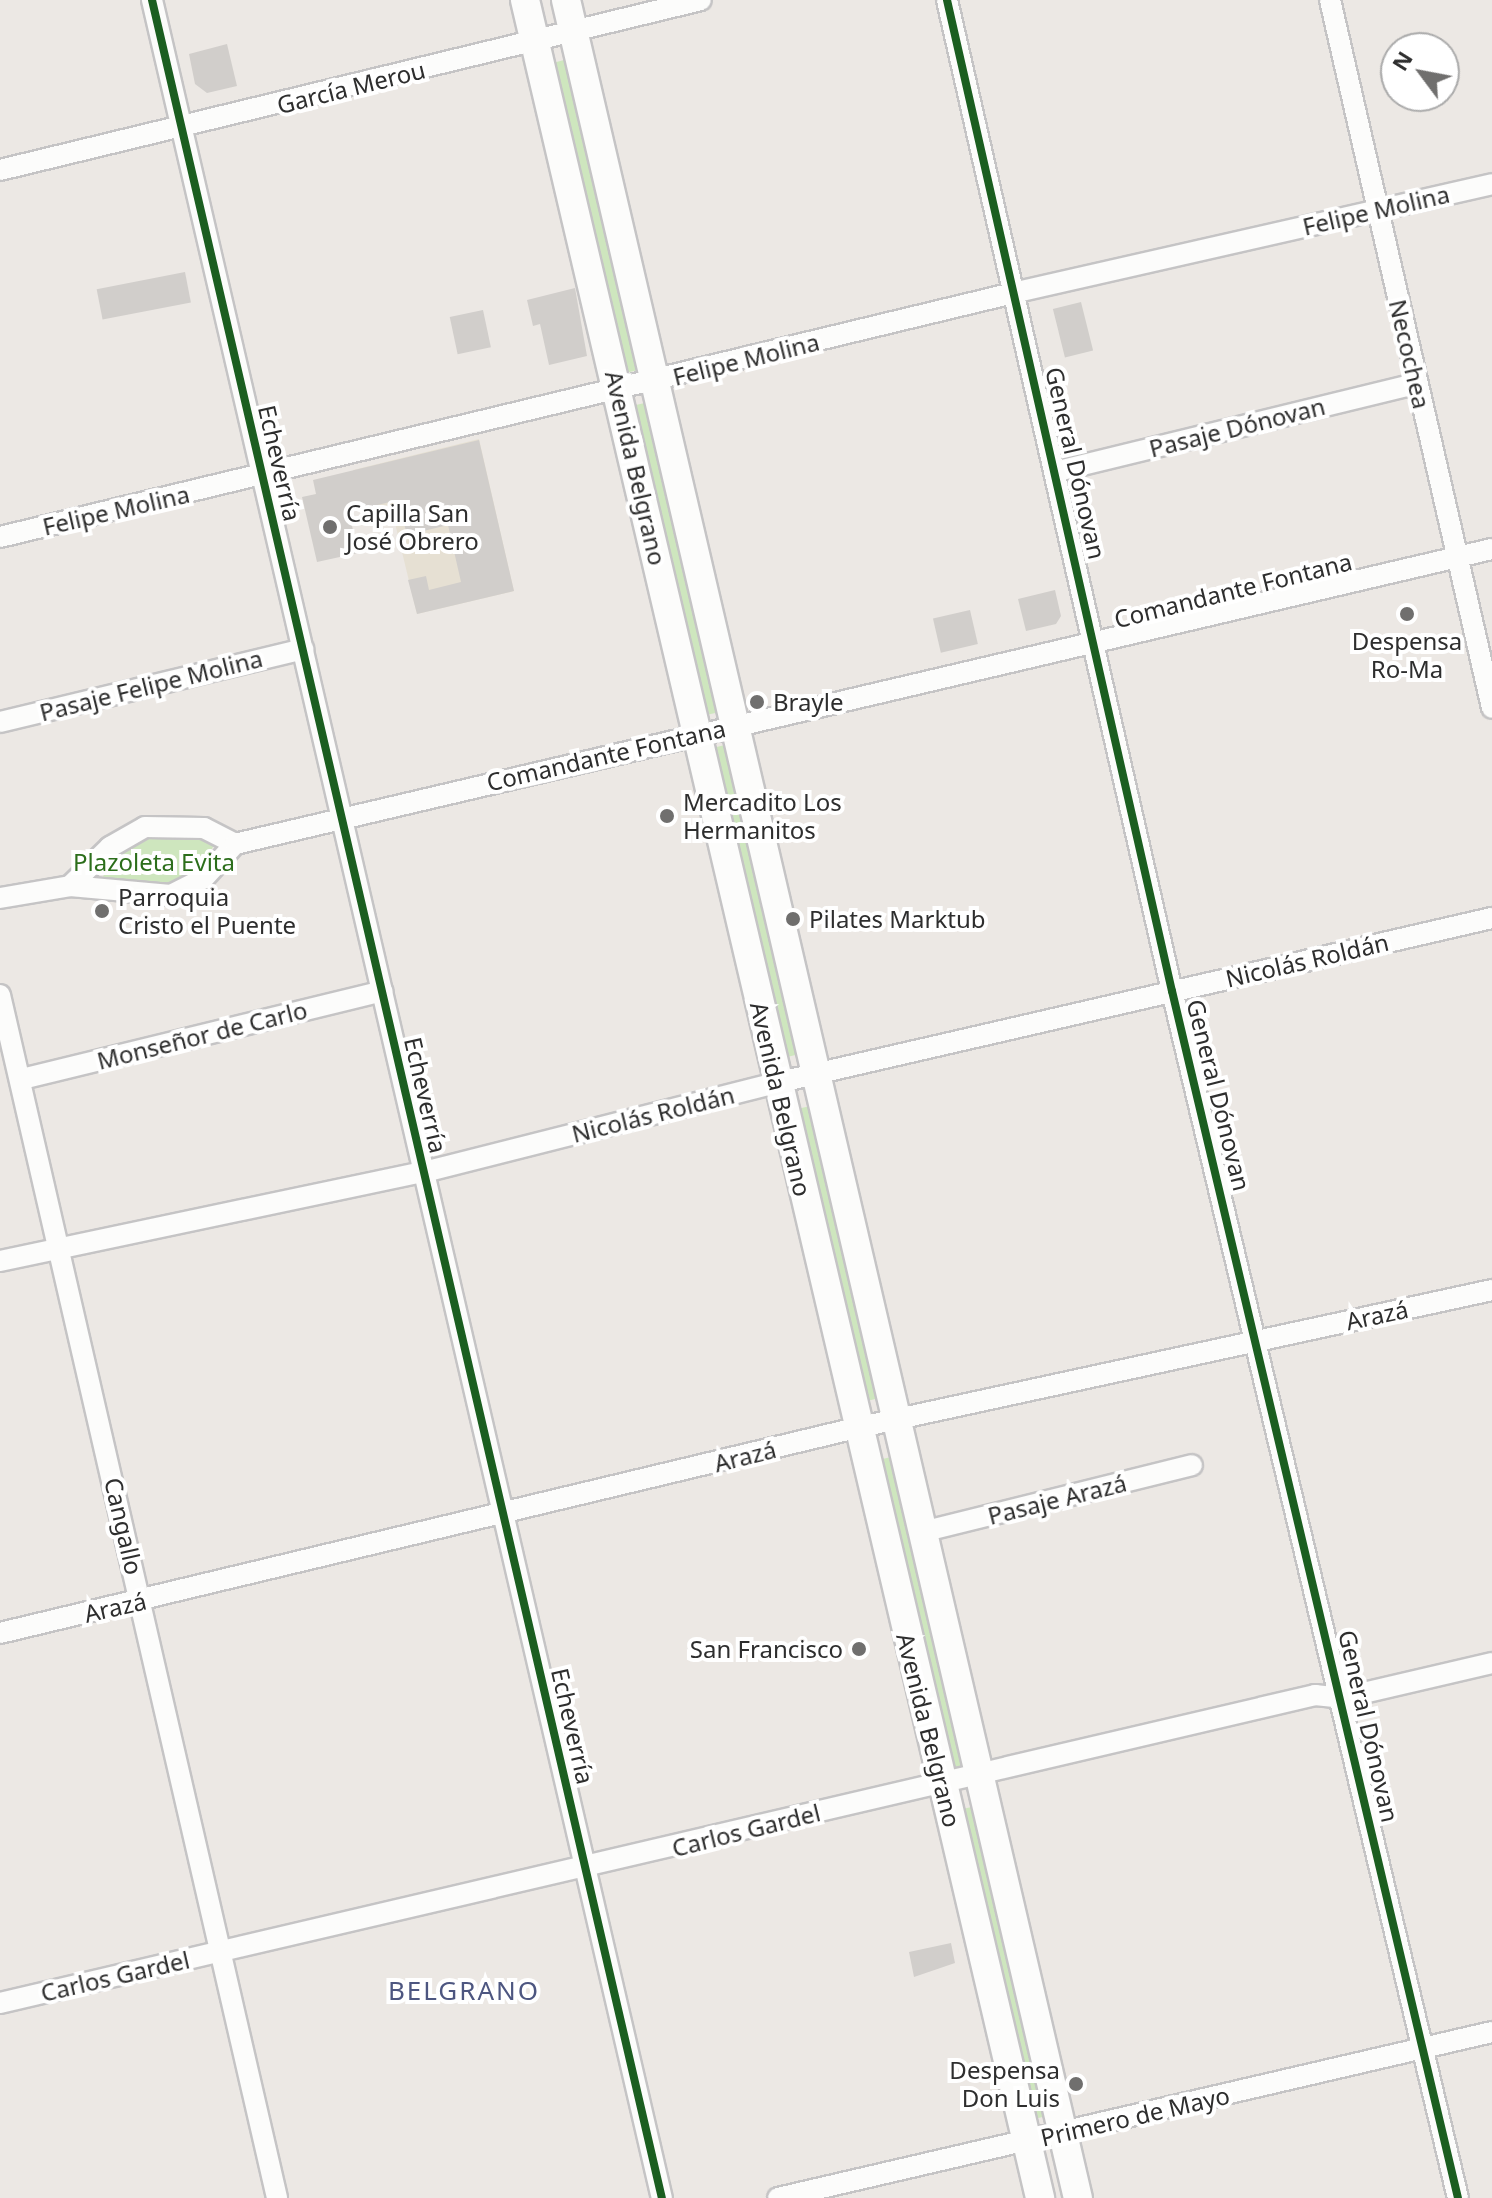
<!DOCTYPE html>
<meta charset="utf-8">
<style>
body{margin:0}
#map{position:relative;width:1492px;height:2198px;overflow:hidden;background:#ece8e4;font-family:"Noto Sans",sans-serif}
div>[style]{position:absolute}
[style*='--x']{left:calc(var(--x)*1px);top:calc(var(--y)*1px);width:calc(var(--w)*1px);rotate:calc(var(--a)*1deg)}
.education>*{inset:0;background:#e6e0d3}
.green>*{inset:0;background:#cee6be;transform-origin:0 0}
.building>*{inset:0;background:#d1cecb;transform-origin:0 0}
.roads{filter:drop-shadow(2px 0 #c5c4c5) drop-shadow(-2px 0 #c5c4c5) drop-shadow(0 2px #c5c4c5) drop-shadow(0 -2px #c5c4c5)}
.minor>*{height:20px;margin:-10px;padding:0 10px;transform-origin:10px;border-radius:10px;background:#fcfcfb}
.secondary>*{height:28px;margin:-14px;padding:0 14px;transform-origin:14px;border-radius:14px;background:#fcfcfb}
.cycleway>*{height:8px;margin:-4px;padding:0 4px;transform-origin:4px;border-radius:4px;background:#1b5e20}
.dots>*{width:22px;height:22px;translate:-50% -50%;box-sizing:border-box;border:4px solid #fff;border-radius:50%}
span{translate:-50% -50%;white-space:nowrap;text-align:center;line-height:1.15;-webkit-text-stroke:8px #fff;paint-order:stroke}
.street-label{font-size:24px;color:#2e2e2e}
.poi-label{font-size:24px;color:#2e2e2e}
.left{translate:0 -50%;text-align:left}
.right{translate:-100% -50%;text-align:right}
.park-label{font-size:24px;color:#2c6e1b}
.neighbourhood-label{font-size:26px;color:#4d5680;letter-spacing:2px}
.north{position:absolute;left:1380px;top:32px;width:80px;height:80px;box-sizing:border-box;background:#fff;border:2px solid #ababab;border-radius:50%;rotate:302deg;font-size:22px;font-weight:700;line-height:32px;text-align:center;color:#2e2e2e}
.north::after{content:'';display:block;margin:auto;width:28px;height:36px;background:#706f6e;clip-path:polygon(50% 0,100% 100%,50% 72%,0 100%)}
</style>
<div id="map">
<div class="education">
<div style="clip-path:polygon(479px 439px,514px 591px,417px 614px,394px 519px,366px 525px,353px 470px)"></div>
</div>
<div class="green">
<div style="clip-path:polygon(564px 60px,643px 369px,625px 373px,549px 64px)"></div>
<div style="left:649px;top:402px;width:318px;height:19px;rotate:77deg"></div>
<div style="left:725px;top:745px;width:318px;height:13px;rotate:77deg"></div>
<div style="clip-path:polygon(195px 836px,214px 844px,207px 862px,177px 884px,131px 889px,103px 877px,110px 859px,146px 837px)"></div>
<div style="left:815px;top:1105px;width:300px;height:16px;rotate:77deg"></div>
<div style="left:891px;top:1457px;width:318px;height:14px;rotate:77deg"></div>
<div style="left:976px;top:1806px;width:318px;height:16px;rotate:77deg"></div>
</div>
<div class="building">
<div style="clip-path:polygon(227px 44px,237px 86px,207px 93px,195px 84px,189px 54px)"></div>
<div style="left:185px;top:272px;width:31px;height:90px;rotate:79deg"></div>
<div style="clip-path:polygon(575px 288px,587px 356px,549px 365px,540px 324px,533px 326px,527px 300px)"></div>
<div style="left:1081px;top:302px;width:50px;height:29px;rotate:76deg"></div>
<div style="left:483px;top:310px;width:38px;height:34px;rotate:78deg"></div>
<div style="clip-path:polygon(479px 440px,514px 591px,417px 614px,408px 580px,426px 576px,429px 590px,461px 582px,448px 525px,407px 535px,398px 500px,349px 512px,358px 553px,317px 562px,302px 497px,316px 494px,313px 480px)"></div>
<div style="clip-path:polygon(1055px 590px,1061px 616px,1056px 624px,1026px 631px,1018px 599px)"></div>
<div style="left:970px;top:610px;width:35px;height:38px;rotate:77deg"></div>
<div style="clip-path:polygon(951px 1943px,955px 1963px,914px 1977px,909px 1952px)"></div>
</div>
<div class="roads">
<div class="minor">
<div style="--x:152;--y:0;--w:2256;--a:76.94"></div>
<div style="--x:947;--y:0;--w:1016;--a:77.21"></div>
<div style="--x:1172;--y:991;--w:1240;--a:76.67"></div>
<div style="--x:1330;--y:0;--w:726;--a:77.11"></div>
<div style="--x:0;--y:170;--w:721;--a:-13.63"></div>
<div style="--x:1058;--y:471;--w:368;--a:-13.7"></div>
<div style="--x:0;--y:537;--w:1046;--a:-13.54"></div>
<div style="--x:1017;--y:292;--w:487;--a:-12.8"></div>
<div style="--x:0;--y:722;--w:312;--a:-13.5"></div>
<div style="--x:70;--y:886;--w:56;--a:-44.3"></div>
<div style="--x:110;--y:847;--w:40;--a:-29.7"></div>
<div style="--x:145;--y:827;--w:59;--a:1"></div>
<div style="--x:204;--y:828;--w:35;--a:27"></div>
<div style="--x:0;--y:898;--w:71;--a:-9.7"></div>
<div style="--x:70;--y:886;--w:101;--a:5.1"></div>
<div style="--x:171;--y:895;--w:36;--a:-27"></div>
<div style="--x:203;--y:879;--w:47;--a:-47.6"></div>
<div style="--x:235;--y:844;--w:1291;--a:-13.21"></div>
<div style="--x:0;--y:995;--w:1234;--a:77.03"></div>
<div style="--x:22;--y:1079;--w:371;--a:-13.7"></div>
<div style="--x:0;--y:1261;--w:433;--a:-11.9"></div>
<div style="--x:424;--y:1172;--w:363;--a:-14.2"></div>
<div style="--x:776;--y:1083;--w:735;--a:-12.98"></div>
<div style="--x:922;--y:1532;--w:278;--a:-13.9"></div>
<div style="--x:0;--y:1633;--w:880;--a:-13.47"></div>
<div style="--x:856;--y:1428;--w:651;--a:-12.24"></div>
<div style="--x:0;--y:2003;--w:1351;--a:-13.18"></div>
<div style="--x:1315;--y:1695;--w:27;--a:6"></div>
<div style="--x:1342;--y:1698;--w:154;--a:-13.1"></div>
<div style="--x:778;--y:2198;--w:733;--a:-13.09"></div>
</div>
<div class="secondary">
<div style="--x:525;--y:0;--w:2258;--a:76.81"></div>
<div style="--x:566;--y:0;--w:2257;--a:76.89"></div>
</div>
</div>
<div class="cycleway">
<div style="--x:152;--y:0;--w:2256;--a:76.94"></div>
<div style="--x:947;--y:0;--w:1016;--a:77.21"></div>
<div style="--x:1172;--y:991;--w:1240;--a:76.67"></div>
</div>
<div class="dots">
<div style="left:330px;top:527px;background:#706f6e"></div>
<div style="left:1407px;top:614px;background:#706f6e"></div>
<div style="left:757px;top:702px;background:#706f6e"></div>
<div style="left:667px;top:816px;background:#706f6e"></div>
<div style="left:102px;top:911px;background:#706f6e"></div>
<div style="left:793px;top:919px;background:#706f6e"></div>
<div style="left:859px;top:1649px;background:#706f6e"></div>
<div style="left:1076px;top:2084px;background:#706f6e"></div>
</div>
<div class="street-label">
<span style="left:351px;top:87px;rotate:-14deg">García Merou</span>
<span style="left:1376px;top:210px;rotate:-13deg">Felipe Molina</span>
<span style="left:1410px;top:354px;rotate:77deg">Necochea</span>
<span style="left:746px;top:359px;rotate:-14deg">Felipe Molina</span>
<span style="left:1237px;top:427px;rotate:-14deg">Pasaje Dónovan</span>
<span style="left:280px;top:463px;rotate:77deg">Echeverría</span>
<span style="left:1076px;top:463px;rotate:77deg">General Dónovan</span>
<span style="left:636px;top:468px;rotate:77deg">Avenida Belgrano</span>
<span style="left:116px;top:510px;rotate:-13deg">Felipe Molina</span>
<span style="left:1233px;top:590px;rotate:-14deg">Comandante Fontana</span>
<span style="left:151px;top:685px;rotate:-14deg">Pasaje Felipe Molina</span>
<span style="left:606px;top:755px;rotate:-13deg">Comandante Fontana</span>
<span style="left:1307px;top:960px;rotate:-13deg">Nicolás Roldán</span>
<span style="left:202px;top:1035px;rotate:-14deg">Monseñor de Carlo</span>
<span style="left:426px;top:1095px;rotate:77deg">Echeverría</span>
<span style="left:1219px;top:1095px;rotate:76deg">General Dónovan</span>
<span style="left:781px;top:1099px;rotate:77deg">Avenida Belgrano</span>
<span style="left:653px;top:1114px;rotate:-14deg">Nicolás Roldán</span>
<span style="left:1377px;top:1315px;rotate:-12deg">Arazá</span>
<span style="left:745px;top:1456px;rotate:-14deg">Arazá</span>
<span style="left:1057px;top:1499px;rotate:-14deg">Pasaje Arazá</span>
<span style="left:124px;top:1526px;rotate:77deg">Cangallo</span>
<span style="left:115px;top:1607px;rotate:-13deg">Arazá</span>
<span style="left:573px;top:1726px;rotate:77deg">Echeverría</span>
<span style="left:1369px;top:1726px;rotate:77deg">General Dónovan</span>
<span style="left:929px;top:1730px;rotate:76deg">Avenida Belgrano</span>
<span style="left:746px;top:1830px;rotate:-14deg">Carlos Gardel</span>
<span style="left:115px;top:1976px;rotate:-13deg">Carlos Gardel</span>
<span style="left:1135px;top:2116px;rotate:-13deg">Primero de Mayo</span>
</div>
<div class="poi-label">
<span class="left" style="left:346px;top:527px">Capilla San<br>José Obrero</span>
<span style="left:1407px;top:655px">Despensa<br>Ro-Ma</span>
<span class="left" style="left:773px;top:702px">Brayle</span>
<span class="left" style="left:683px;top:816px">Mercadito Los<br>Hermanitos</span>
<span class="left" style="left:118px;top:911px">Parroquia<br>Cristo el Puente</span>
<span class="left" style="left:809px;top:919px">Pilates Marktub</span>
<span class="right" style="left:843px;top:1649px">San Francisco</span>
<span class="right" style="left:1060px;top:2084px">Despensa<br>Don Luis</span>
</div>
<div class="park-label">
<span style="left:154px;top:862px">Plazoleta Evita</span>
</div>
<div class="neighbourhood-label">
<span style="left:464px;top:1991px">BELGRANO</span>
</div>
<div class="north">N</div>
</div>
